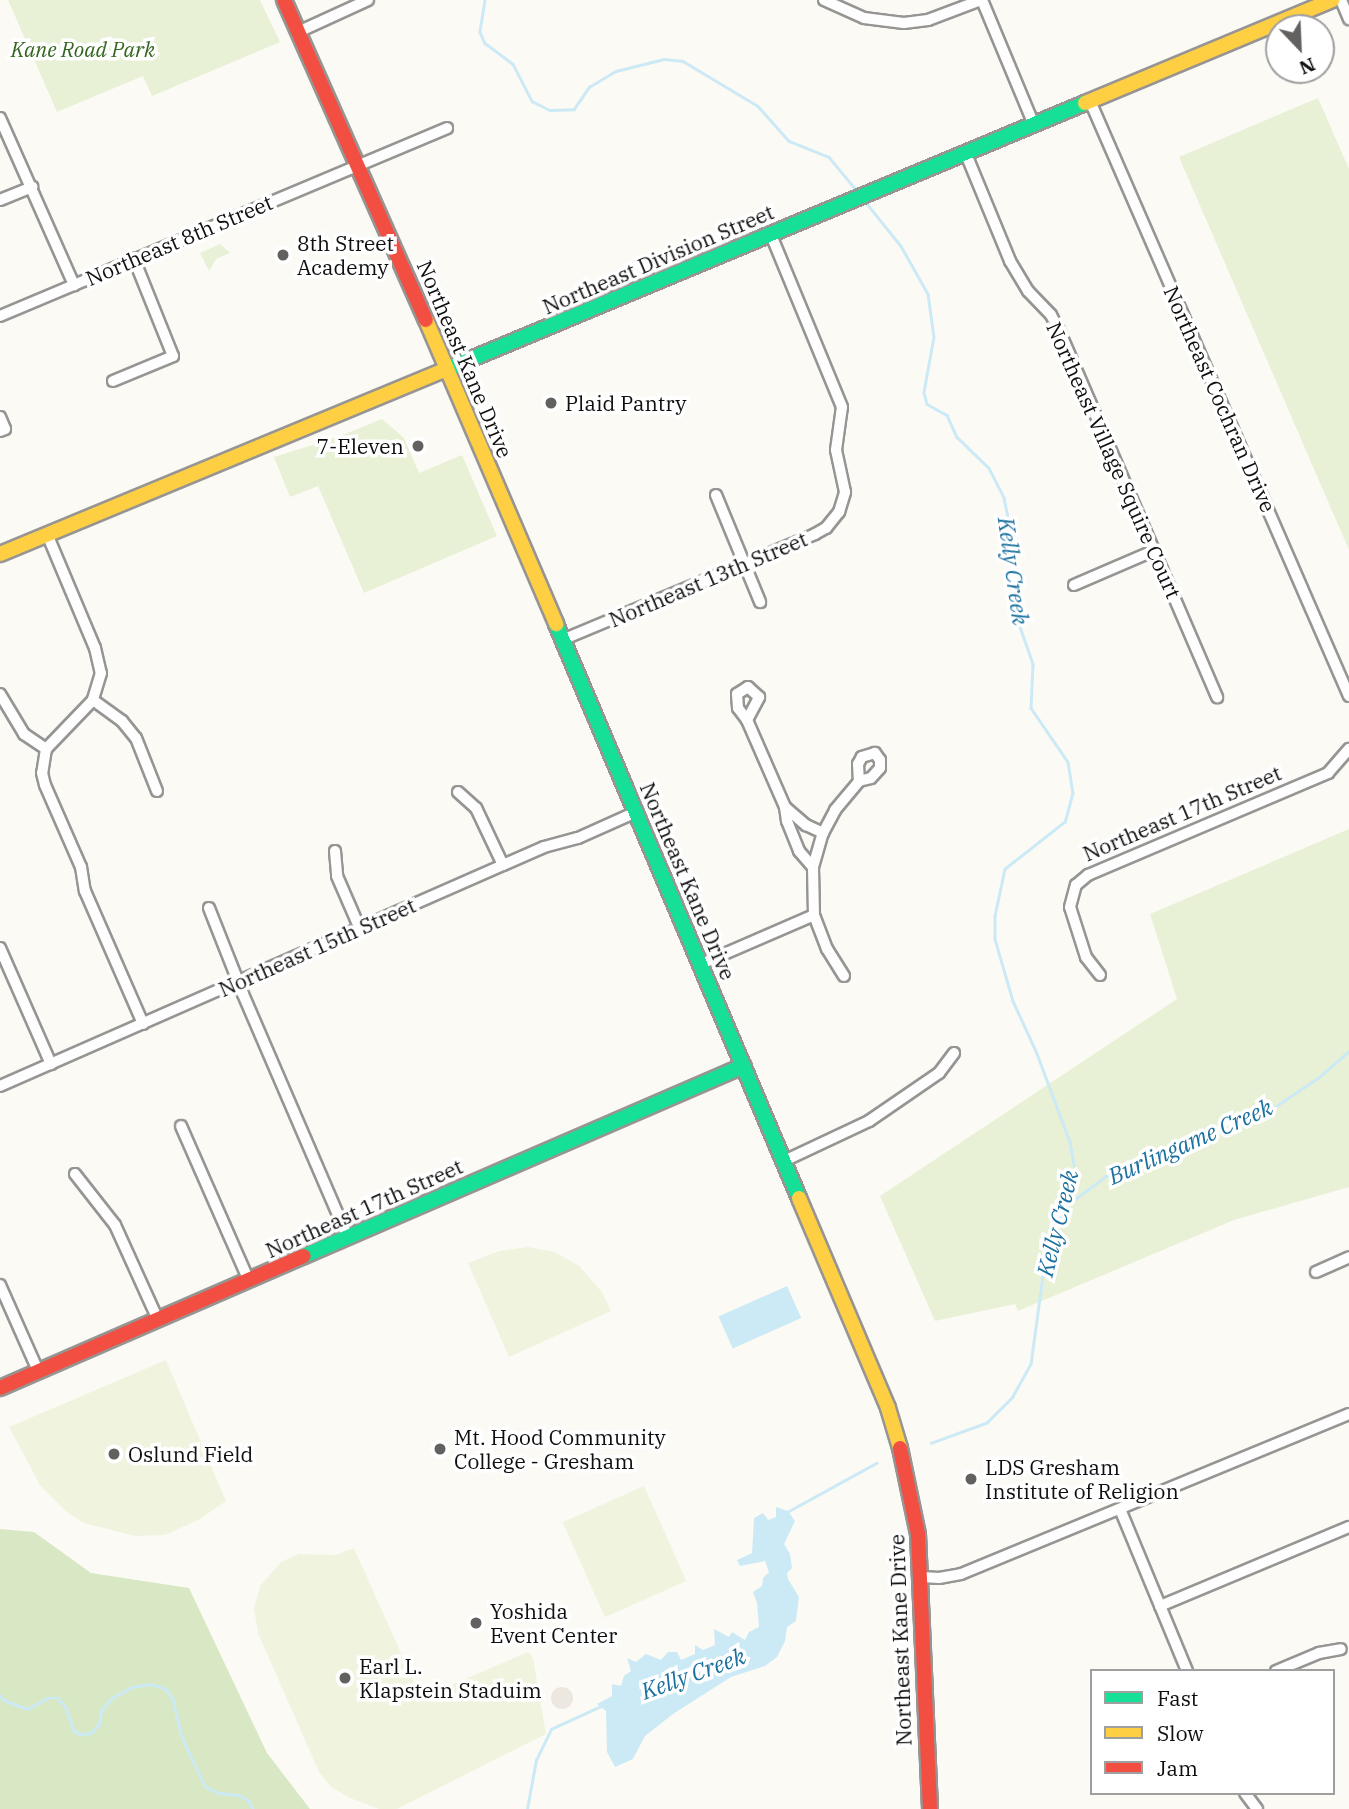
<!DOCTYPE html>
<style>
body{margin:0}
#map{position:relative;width:1349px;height:1809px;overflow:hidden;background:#fcfaf5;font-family:"IBM Plex Serif",serif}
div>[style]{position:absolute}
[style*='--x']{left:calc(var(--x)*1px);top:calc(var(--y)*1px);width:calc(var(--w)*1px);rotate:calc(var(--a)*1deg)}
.green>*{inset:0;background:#e8f1d6}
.forest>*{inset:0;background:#d9e8c4}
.pitch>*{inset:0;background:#f0f4df;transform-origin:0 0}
.plaza>*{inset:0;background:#ece8e0}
.round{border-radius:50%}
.water>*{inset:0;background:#cceaf5;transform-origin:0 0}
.stream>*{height:2.5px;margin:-1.25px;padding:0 1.25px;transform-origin:1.25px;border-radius:1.25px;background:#cceaf5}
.roads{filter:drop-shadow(2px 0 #969593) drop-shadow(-2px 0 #969593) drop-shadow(0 2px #969593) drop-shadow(0 -2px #969593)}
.street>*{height:10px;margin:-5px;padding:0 5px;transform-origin:5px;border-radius:5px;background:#fffefe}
.fast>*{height:14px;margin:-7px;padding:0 7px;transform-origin:7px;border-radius:7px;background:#16e098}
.slow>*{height:14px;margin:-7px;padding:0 7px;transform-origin:7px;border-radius:7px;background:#ffcf43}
.jam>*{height:14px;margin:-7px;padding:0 7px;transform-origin:7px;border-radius:7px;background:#f24e42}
.dots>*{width:19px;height:19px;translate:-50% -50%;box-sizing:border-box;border:4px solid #fff;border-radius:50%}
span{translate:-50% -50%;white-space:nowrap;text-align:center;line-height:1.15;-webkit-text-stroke:7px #fff;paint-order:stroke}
.park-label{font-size:21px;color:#346620;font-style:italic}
.street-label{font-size:21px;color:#0f0f0f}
.poi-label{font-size:21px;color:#0f0f0f}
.left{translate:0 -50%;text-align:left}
.right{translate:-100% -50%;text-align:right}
.water-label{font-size:23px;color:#1a709f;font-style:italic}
.legend{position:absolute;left:1090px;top:1669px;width:245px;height:126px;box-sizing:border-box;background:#fff;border:2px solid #9f9f9f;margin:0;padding:9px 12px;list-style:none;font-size:21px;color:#0f0f0f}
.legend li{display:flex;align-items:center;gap:14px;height:35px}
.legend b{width:35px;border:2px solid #9f9f9f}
.north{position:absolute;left:1265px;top:14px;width:70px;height:70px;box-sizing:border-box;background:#fff;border:2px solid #9f9f9f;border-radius:50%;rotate:157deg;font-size:19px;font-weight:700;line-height:28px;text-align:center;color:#0f0f0f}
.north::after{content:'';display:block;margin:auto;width:24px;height:32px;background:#626160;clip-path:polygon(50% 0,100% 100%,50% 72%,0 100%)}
</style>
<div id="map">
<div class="green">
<div style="clip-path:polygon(8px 0,260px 0,280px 42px,152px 96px,143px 76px,57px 112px)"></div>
<div style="clip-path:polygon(1318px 98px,1349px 169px,1349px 550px,1179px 157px)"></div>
<div style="clip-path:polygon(220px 244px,230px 253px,216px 259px,209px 271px,200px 253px)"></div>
<div style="clip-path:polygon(382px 419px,404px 438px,419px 473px,462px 455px,497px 536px,364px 593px,318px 486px,290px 497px,274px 457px,338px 437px)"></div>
<div style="clip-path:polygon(1349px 829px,1349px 1187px,1234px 1220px,1018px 1311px,1015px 1304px,935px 1321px,880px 1196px,1177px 999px,1150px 914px)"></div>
</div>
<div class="forest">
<div style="clip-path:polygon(0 1529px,34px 1532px,91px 1573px,189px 1588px,267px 1753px,310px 1809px,0 1809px)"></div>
</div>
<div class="pitch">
<div style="clip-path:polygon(528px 1247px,555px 1252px,579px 1266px,602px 1292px,611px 1311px,509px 1357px,468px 1263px,499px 1251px)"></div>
<div style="clip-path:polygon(166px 1360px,226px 1501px,200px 1519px,165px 1535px,135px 1536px,84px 1523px,68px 1513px,40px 1485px,9px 1427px)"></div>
<div style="left:644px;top:1486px;width:104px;height:89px;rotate:66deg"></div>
<div style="clip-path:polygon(354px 1548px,421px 1698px,528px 1652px,533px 1658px,546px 1734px,397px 1809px,379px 1809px,350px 1798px,331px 1787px,319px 1772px,258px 1633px,254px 1609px,260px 1586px,281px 1562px,299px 1554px,335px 1555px)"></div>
</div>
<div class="plaza">
<div class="round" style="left:551px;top:1687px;width:22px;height:22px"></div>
</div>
<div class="water">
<div style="left:787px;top:1286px;width:35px;height:75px;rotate:66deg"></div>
<div style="clip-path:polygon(776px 1507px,788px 1511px,795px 1521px,784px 1544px,790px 1554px,792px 1568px,787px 1573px,788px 1579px,799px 1597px,796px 1621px,787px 1627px,785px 1641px,777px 1657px,765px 1666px,731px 1677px,673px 1714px,645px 1736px,633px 1759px,615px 1767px,607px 1752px,606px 1711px,597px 1704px,612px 1696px,612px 1684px,621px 1686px,624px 1676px,631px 1671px,627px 1658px,636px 1662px,646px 1654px,661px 1660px,668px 1652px,677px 1652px,681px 1660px,695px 1654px,695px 1645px,703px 1650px,715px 1645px,714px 1629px,729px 1637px,732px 1632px,745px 1640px,749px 1632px,759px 1627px,757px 1603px,753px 1592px,762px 1586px,763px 1578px,769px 1572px,765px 1561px,740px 1566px,737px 1560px,752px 1553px,754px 1518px,763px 1513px,768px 1520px,776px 1517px)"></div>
</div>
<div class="stream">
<div style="--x:485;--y:0;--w:32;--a:99"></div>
<div style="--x:480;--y:32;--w:12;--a:66"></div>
<div style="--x:485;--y:43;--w:35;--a:37"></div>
<div style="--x:513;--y:64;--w:42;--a:62.8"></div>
<div style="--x:532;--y:101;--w:20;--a:27"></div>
<div style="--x:550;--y:110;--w:24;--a:-2"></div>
<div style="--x:574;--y:109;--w:27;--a:-56"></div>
<div style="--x:589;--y:87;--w:31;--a:-31"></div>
<div style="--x:616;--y:71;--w:49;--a:-14"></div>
<div style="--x:664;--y:59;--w:19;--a:6"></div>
<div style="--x:683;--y:61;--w:87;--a:31"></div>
<div style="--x:758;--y:106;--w:47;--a:48.5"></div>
<div style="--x:789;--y:141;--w:43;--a:21.8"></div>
<div style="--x:829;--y:157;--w:45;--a:50.4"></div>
<div style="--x:864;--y:200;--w:59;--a:51.2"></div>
<div style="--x:901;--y:246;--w:55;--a:60.6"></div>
<div style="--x:928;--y:294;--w:43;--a:82.1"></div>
<div style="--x:934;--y:337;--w:56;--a:100.3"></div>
<div style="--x:924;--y:392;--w:12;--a:76"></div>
<div style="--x:927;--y:404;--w:23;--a:29"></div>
<div style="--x:947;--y:415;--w:24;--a:66"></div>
<div style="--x:957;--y:437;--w:45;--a:44.1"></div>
<div style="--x:989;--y:468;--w:34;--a:63"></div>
<div style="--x:1004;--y:498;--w:58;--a:78.1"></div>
<div style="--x:1016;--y:555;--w:63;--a:89.1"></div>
<div style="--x:1017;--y:618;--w:49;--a:70.8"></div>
<div style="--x:1033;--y:664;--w:44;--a:92.6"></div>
<div style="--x:1031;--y:708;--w:65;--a:55.6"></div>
<div style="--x:1068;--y:762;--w:31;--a:81"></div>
<div style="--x:1073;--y:793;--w:30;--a:105"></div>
<div style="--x:1065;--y:822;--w:76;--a:141.9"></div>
<div style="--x:1005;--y:869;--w:48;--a:102"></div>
<div style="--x:995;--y:916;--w:23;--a:90"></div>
<div style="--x:995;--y:939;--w:65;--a:73.8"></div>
<div style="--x:1013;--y:1001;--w:55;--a:65.3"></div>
<div style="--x:1036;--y:1051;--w:97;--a:69.5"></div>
<div style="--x:1070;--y:1142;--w:29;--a:80"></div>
<div style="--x:1075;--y:1171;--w:95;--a:108.4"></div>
<div style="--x:1045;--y:1261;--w:104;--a:97.7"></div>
<div style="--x:1031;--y:1364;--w:38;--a:119"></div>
<div style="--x:1013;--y:1397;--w:37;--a:135"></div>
<div style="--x:987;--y:1423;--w:59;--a:160"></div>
<div style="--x:1066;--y:1206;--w:50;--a:-36.9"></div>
<div style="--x:1106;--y:1176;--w:170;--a:-21.4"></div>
<div style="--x:1264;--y:1114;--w:65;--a:-33.7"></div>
<div style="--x:1318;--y:1078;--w:41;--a:-41.1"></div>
<div style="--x:787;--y:1512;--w:102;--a:-28.8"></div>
<div style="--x:0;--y:1695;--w:6;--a:51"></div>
<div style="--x:4;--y:1700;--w:25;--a:21"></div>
<div style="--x:27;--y:1709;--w:24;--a:-28"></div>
<div style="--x:48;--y:1698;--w:10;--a:0"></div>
<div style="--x:58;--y:1698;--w:11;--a:49"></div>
<div style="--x:65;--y:1706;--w:27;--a:70"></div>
<div style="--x:74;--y:1731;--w:7;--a:27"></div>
<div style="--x:80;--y:1734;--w:11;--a:-5"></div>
<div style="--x:91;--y:1733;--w:12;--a:-48"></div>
<div style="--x:99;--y:1724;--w:13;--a:-81"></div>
<div style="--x:101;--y:1711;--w:17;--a:-50"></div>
<div style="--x:112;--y:1698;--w:23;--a:-29"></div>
<div style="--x:132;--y:1687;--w:18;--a:-9"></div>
<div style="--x:150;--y:1684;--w:17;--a:17"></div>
<div style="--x:166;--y:1689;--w:12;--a:55"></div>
<div style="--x:173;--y:1699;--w:37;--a:77"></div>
<div style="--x:181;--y:1735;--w:56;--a:64.8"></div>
<div style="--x:205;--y:1786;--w:16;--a:27"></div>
<div style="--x:219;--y:1793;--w:20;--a:6"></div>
<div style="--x:239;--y:1795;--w:12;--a:31"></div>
<div style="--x:249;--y:1801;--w:9;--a:63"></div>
<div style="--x:527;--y:1809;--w:50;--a:-79.6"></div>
<div style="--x:536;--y:1760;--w:34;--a:-64"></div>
<div style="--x:551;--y:1729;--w:55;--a:-24.7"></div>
</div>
<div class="roads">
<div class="street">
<div style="--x:824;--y:0;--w:44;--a:24.2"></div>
<div style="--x:864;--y:18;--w:40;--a:7.1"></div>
<div style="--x:904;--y:23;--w:24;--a:-7"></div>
<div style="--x:928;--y:20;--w:57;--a:-20.7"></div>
<div style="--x:982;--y:0;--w:135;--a:67.4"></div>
<div style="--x:1341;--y:0;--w:21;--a:67"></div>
<div style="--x:298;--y:32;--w:77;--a:-24.6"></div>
<div style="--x:1090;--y:101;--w:649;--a:66.48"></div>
<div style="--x:0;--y:118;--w:183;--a:66.1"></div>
<div style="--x:966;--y:154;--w:116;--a:67.6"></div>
<div style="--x:1010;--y:261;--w:35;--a:59"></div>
<div style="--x:1028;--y:291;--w:33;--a:46"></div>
<div style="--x:1051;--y:315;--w:17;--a:62"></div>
<div style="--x:1059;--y:330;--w:400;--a:66.7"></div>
<div style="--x:0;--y:200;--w:35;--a:-22"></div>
<div style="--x:0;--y:316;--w:485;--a:-22.8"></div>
<div style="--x:113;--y:381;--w:65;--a:-22.6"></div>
<div style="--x:173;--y:356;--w:105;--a:-111.9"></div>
<div style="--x:0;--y:417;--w:13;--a:67"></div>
<div style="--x:5;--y:429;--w:5;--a:158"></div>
<div style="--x:716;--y:495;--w:116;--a:67.6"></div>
<div style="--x:47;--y:534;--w:124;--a:67.2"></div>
<div style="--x:95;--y:648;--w:26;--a:77"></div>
<div style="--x:101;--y:673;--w:28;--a:107"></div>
<div style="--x:93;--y:700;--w:68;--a:133.8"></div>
<div style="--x:46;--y:749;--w:24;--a:99"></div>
<div style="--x:42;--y:773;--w:12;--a:76"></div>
<div style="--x:45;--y:785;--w:90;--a:66.3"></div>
<div style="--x:81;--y:867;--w:24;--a:81"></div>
<div style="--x:85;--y:891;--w:145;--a:66.4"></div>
<div style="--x:1074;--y:585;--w:86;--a:-23.3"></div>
<div style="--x:562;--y:640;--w:274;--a:-22.7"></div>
<div style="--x:815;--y:534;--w:13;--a:-29"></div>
<div style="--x:826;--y:528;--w:21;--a:-51"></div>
<div style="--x:839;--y:512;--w:21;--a:-73"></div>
<div style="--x:845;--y:492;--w:43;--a:-102.1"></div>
<div style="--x:836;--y:450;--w:43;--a:-82.1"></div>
<div style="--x:842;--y:407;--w:186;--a:-112.4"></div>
<div style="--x:0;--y:694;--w:47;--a:59"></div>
<div style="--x:24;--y:734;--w:27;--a:34"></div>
<div style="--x:93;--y:700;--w:36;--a:36"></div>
<div style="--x:122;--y:721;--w:22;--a:51"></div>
<div style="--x:136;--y:738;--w:57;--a:68.4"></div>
<div style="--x:747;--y:720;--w:26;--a:-62"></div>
<div style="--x:759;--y:697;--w:15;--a:-138"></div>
<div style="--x:748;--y:687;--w:13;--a:148"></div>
<div style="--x:737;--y:694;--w:14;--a:86"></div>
<div style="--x:738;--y:708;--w:15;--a:53"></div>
<div style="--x:747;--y:720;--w:95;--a:66.4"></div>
<div style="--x:785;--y:807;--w:14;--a:82"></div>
<div style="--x:787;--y:821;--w:32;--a:68"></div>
<div style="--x:799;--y:851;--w:21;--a:49"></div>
<div style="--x:458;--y:792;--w:24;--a:42"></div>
<div style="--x:476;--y:808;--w:63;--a:64.7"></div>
<div style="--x:785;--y:807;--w:28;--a:41"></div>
<div style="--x:806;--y:825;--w:19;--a:25"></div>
<div style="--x:335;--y:851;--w:25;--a:85"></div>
<div style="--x:337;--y:876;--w:58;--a:66.5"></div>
<div style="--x:209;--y:908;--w:92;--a:68.4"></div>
<div style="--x:243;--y:994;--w:266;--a:66.7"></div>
<div style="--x:0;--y:948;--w:127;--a:66.3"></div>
<div style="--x:701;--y:964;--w:123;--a:-23.4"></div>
<div style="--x:1100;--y:975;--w:23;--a:-128"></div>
<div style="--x:1086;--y:957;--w:52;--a:-107.7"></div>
<div style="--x:1070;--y:907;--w:23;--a:-75"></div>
<div style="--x:1076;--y:885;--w:16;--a:-40"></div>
<div style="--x:1088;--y:875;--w:261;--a:-23"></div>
<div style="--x:1328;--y:773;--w:32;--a:-49"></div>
<div style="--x:844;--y:976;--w:32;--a:-122"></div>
<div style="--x:827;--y:949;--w:36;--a:-111"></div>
<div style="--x:814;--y:915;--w:48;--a:-91.2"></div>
<div style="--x:813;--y:867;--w:35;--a:-74"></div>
<div style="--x:823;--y:833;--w:26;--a:-62"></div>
<div style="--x:835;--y:810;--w:38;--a:-50"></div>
<div style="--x:859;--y:781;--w:12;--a:-14"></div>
<div style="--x:871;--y:778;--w:13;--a:-48"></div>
<div style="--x:880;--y:768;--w:8;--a:-90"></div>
<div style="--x:880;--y:760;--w:9;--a:-126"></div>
<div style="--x:875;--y:753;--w:14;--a:163"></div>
<div style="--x:862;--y:757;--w:8;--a:120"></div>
<div style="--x:858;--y:764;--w:17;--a:87"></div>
<div style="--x:0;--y:1086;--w:594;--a:-23.72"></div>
<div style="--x:544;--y:847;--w:35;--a:-15"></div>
<div style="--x:578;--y:838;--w:64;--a:-24.1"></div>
<div style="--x:181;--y:1126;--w:169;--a:66.3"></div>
<div style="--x:784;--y:1161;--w:94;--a:-25.2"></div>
<div style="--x:869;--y:1121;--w:85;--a:-34.4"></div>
<div style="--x:939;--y:1073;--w:25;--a:-53"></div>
<div style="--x:75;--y:1174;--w:65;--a:51.9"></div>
<div style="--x:115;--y:1225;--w:104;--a:65.6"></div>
<div style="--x:1316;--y:1272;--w:36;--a:-24"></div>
<div style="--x:0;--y:1285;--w:96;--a:66.1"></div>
<div style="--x:1120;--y:1509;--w:175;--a:67.5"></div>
<div style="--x:922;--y:1577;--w:17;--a:3"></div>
<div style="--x:939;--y:1578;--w:22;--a:-10"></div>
<div style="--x:961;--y:1574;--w:420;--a:-22.4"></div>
<div style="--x:1160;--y:1606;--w:205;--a:-22.7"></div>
<div style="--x:1276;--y:1671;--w:47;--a:-22.7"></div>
<div style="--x:1319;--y:1653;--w:22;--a:-10"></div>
<div style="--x:1245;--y:1793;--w:20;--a:53"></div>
</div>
<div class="fast">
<div style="--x:447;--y:369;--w:691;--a:-22.63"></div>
<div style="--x:556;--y:624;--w:623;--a:67.05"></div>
<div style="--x:304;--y:1256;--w:479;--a:-23.4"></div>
</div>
<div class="slow">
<div style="--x:1085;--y:103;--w:268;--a:-22.6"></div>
<div style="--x:426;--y:320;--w:331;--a:66.8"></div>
<div style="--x:0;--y:554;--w:484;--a:-22.5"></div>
<div style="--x:799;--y:1198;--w:228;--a:67"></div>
<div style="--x:888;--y:1408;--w:42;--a:73.3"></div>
</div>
<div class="jam">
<div style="--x:284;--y:0;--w:350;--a:66.1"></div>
<div style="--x:0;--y:1388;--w:331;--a:-23.5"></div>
<div style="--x:900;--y:1448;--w:88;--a:78.2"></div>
<div style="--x:918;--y:1534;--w:275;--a:87.5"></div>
</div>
</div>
<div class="dots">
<div style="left:283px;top:255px;background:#626160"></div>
<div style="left:551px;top:403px;background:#626160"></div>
<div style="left:418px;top:446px;background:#626160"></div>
<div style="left:440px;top:1449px;background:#626160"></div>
<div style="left:114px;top:1454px;background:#626160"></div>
<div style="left:971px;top:1479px;background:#626160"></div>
<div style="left:476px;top:1623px;background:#626160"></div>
<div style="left:345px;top:1678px;background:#626160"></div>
</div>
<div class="park-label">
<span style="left:83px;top:49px">Kane Road Park</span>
</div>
<div class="street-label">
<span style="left:179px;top:240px;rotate:-23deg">Northeast 8th Street</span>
<span style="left:658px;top:259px;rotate:-23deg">Northeast Division Street</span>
<span style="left:465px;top:359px;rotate:67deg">Northeast Kane Drive</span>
<span style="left:1220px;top:399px;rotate:66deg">Northeast Cochran Drive</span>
<span style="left:1114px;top:460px;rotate:66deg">Northeast Village Squire Court</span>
<span style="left:708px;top:579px;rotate:-23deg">Northeast 13th Street</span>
<span style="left:1182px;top:813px;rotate:-23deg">Northeast 17th Street</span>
<span style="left:688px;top:881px;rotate:67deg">Northeast Kane Drive</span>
<span style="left:317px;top:947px;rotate:-24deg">Northeast 15th Street</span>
<span style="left:364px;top:1208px;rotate:-24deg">Northeast 17th Street</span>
<span style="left:900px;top:1640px;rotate:-92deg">Northeast Kane Drive</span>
</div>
<div class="poi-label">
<span class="left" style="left:297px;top:255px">8th Street<br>Academy</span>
<span class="left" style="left:565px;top:403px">Plaid Pantry</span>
<span class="right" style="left:404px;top:446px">7-Eleven</span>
<span class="left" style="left:454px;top:1449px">Mt. Hood Community<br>College - Gresham</span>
<span class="left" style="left:128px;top:1454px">Oslund Field</span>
<span class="left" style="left:985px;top:1479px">LDS Gresham<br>Institute of Religion</span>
<span class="left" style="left:490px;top:1623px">Yoshida<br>Event Center</span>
<span class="left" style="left:359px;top:1678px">Earl L.<br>Klapstein Staduim</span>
</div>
<div class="water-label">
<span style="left:1014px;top:571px;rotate:82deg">Kelly Creek</span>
<span style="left:1190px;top:1141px;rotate:-24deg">Burlingame Creek</span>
<span style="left:1057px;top:1223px;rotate:-76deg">Kelly Creek</span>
<span style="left:693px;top:1673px;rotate:-20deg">Kelly Creek</span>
</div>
<ul class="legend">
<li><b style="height:9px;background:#16e098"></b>Fast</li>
<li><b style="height:9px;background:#ffcf43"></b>Slow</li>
<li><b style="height:9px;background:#f24e42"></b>Jam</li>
</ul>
<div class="north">N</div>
</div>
